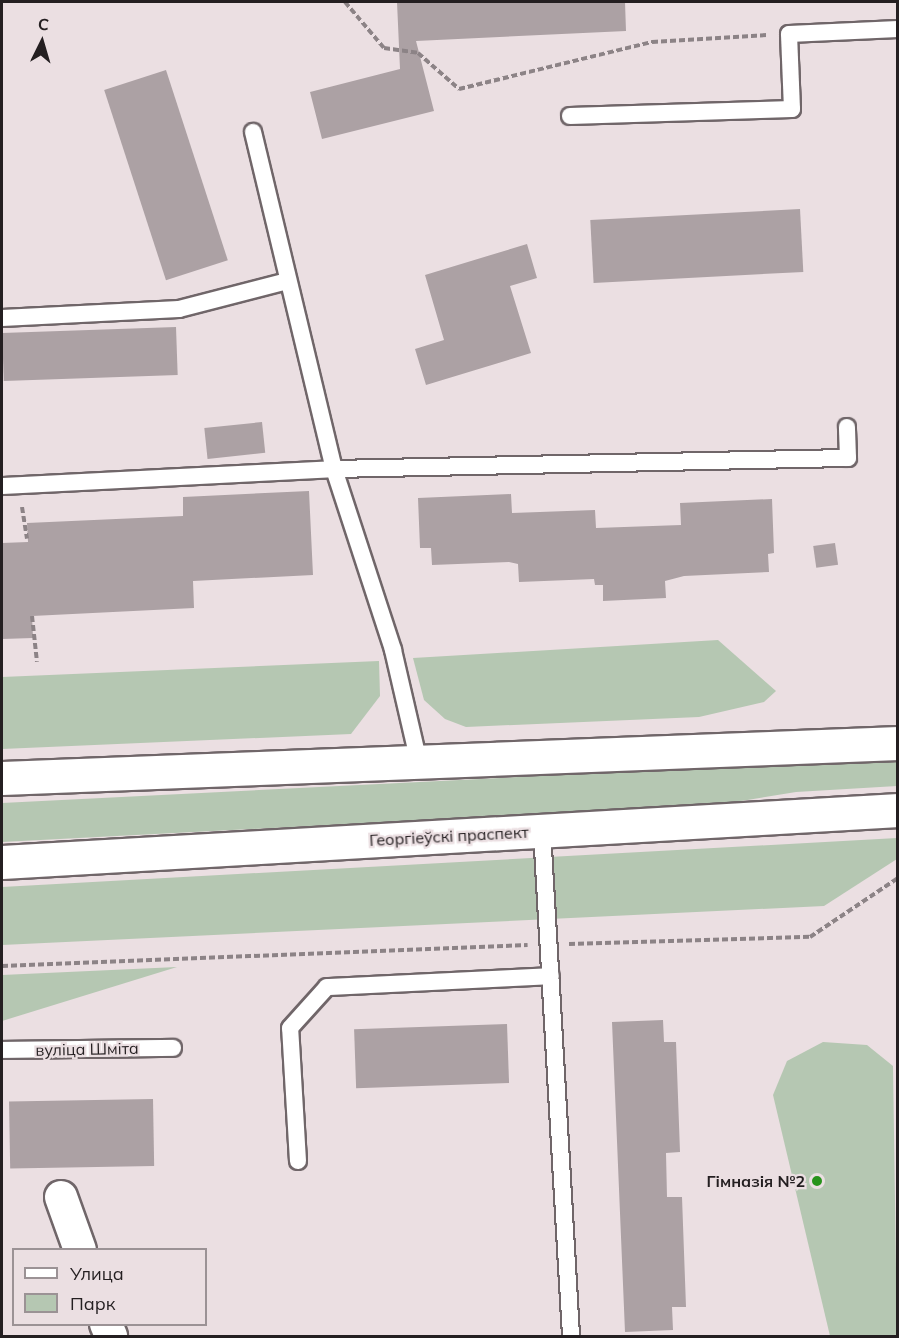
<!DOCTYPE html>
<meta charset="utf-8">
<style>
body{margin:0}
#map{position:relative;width:899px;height:1338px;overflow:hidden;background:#ebdfe2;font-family:Mulish,sans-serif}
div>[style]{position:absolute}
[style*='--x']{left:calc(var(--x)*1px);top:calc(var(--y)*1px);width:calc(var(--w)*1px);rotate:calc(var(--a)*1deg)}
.green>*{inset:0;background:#b5c7b2}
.building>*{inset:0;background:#aca1a4;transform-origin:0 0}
.path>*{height:4px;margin-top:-2px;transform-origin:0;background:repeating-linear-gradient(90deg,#8c8386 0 6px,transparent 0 9px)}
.roads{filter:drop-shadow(2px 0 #706669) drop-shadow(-2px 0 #706669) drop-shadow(0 2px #706669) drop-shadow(0 -2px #706669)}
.lane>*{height:16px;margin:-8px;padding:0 8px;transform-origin:8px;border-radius:8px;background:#fff}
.street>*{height:32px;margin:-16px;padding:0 16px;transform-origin:16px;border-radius:16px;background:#fff}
.secondary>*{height:33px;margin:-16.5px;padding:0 16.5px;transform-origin:16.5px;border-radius:16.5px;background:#fff}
.dots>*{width:16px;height:16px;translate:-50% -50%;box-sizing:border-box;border:3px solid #ebdfe2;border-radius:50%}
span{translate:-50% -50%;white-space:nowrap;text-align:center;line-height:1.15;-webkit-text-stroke:4.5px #ebdfe2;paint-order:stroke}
.street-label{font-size:16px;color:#241f21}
.poi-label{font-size:16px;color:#241f21;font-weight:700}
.right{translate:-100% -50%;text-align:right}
.frame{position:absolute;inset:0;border:3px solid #241f21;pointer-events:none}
.legend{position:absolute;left:12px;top:1248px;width:195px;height:78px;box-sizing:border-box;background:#ebdfe2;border:2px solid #9b9295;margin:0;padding:8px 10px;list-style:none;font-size:18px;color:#241f21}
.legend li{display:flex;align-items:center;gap:12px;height:30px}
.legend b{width:30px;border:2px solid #9b9295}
.north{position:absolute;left:12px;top:12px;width:60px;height:60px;-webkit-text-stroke:4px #ebdfe2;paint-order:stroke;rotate:5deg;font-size:16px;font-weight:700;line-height:24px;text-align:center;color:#241f21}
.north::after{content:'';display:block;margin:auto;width:21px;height:27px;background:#241f21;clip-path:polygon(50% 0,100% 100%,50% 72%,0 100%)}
</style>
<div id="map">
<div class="green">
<div style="clip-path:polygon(718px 640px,776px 691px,764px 702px,699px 717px,466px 727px,445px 719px,424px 700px,413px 658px)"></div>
<div style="clip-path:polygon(379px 661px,380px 696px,351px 734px,2px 749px,2px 677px)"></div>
<div style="clip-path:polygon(897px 758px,897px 786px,796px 792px,717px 805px,2px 842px,2px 803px)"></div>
<div style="clip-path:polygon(897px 838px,897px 859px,824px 906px,2px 945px,2px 887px)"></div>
<div style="clip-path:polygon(177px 967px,2px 1021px,2px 975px)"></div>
<div style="clip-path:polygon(823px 1042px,867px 1045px,893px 1066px,897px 1336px,830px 1336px,773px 1095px,787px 1061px)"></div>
</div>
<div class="building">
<div style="clip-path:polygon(397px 2px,625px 2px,626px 31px,416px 41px,434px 111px,322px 139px,310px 92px,400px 69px)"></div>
<div style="left:166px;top:70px;width:200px;height:65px;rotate:72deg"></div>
<div style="left:800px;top:209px;width:63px;height:210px;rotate:87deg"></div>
<div style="clip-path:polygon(527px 244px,537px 278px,510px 286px,531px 353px,426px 385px,415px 349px,444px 340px,425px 275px)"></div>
<div style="left:176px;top:327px;width:48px;height:174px;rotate:88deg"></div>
<div style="left:262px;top:422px;width:31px;height:58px;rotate:84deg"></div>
<div style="clip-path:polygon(309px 491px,313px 575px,193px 581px,194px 608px,32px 616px,33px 638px,2px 639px,2px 543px,28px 542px,27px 523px,183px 516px,183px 497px)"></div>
<div style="clip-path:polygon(511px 494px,512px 513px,595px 510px,596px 528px,681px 525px,680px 503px,772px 499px,774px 553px,768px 554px,769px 572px,684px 576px,665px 581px,666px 598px,603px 601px,603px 585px,595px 585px,594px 579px,519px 582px,518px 564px,509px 562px,432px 565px,431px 548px,420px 548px,418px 498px)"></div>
<div style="left:835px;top:543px;width:22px;height:22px;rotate:82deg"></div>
<div style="clip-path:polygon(663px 1020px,664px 1042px,676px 1042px,680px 1152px,666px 1153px,667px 1197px,682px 1197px,686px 1307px,672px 1307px,673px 1330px,625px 1332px,612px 1022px)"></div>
<div style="left:507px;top:1024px;width:59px;height:153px;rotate:88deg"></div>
<div style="left:153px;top:1099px;width:67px;height:144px;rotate:89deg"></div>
</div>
<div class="path">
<div style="--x:345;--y:2;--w:60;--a:49.7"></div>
<div style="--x:384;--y:48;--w:34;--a:8"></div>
<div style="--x:418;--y:53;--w:55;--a:41.3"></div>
<div style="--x:459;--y:89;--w:199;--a:-13.7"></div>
<div style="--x:652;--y:42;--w:115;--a:-3.5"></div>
<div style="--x:22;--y:507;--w:32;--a:81"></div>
<div style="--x:32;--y:616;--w:46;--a:83.8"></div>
<div style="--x:569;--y:944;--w:241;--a:-1.7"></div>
<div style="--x:810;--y:937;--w:106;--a:-33.8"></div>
<div style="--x:2;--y:966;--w:526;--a:-2.29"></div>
</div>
<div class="roads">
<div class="lane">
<div style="--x:570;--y:116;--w:222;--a:-1.8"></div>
<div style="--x:792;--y:109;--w:75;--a:-92.3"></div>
<div style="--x:789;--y:34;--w:109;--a:-2.6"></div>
<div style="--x:253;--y:132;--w:347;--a:76.5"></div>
<div style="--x:334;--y:469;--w:514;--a:-1.23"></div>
<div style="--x:848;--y:458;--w:31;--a:-92"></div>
<div style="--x:2;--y:318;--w:177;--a:-2.9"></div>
<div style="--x:179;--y:309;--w:112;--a:-14.5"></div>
<div style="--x:2;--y:486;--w:332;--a:-2.9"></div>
<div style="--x:334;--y:469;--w:190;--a:71.9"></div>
<div style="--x:393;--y:650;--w:116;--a:77"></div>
<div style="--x:542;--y:831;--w:506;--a:86.71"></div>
<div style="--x:2;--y:1050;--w:171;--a:-0.7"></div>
<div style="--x:298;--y:1161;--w:133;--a:-93.4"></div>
<div style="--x:290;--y:1028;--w:55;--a:-47.9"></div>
<div style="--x:327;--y:987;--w:224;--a:-2.8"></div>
</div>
<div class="street">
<div style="--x:61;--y:1197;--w:56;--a:70.3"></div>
<div style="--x:106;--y:1324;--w:13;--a:67"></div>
</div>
<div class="secondary">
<div style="--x:2;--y:778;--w:897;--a:-2.24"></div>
<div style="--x:2;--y:862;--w:898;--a:-3.32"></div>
</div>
</div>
<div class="dots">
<div style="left:817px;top:1181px;background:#27931b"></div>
</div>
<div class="street-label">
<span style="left:449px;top:836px;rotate:-3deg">Георгіеўскі праспект</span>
<span style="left:87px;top:1049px;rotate:-1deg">вуліца Шміта</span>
</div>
<div class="poi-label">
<span class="right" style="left:805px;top:1181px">Гімназія №2</span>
</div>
<div class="frame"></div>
<ul class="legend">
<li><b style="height:8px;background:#fff"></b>Улица</li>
<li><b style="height:16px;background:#b5c7b2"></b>Парк</li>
</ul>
<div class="north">С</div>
</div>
